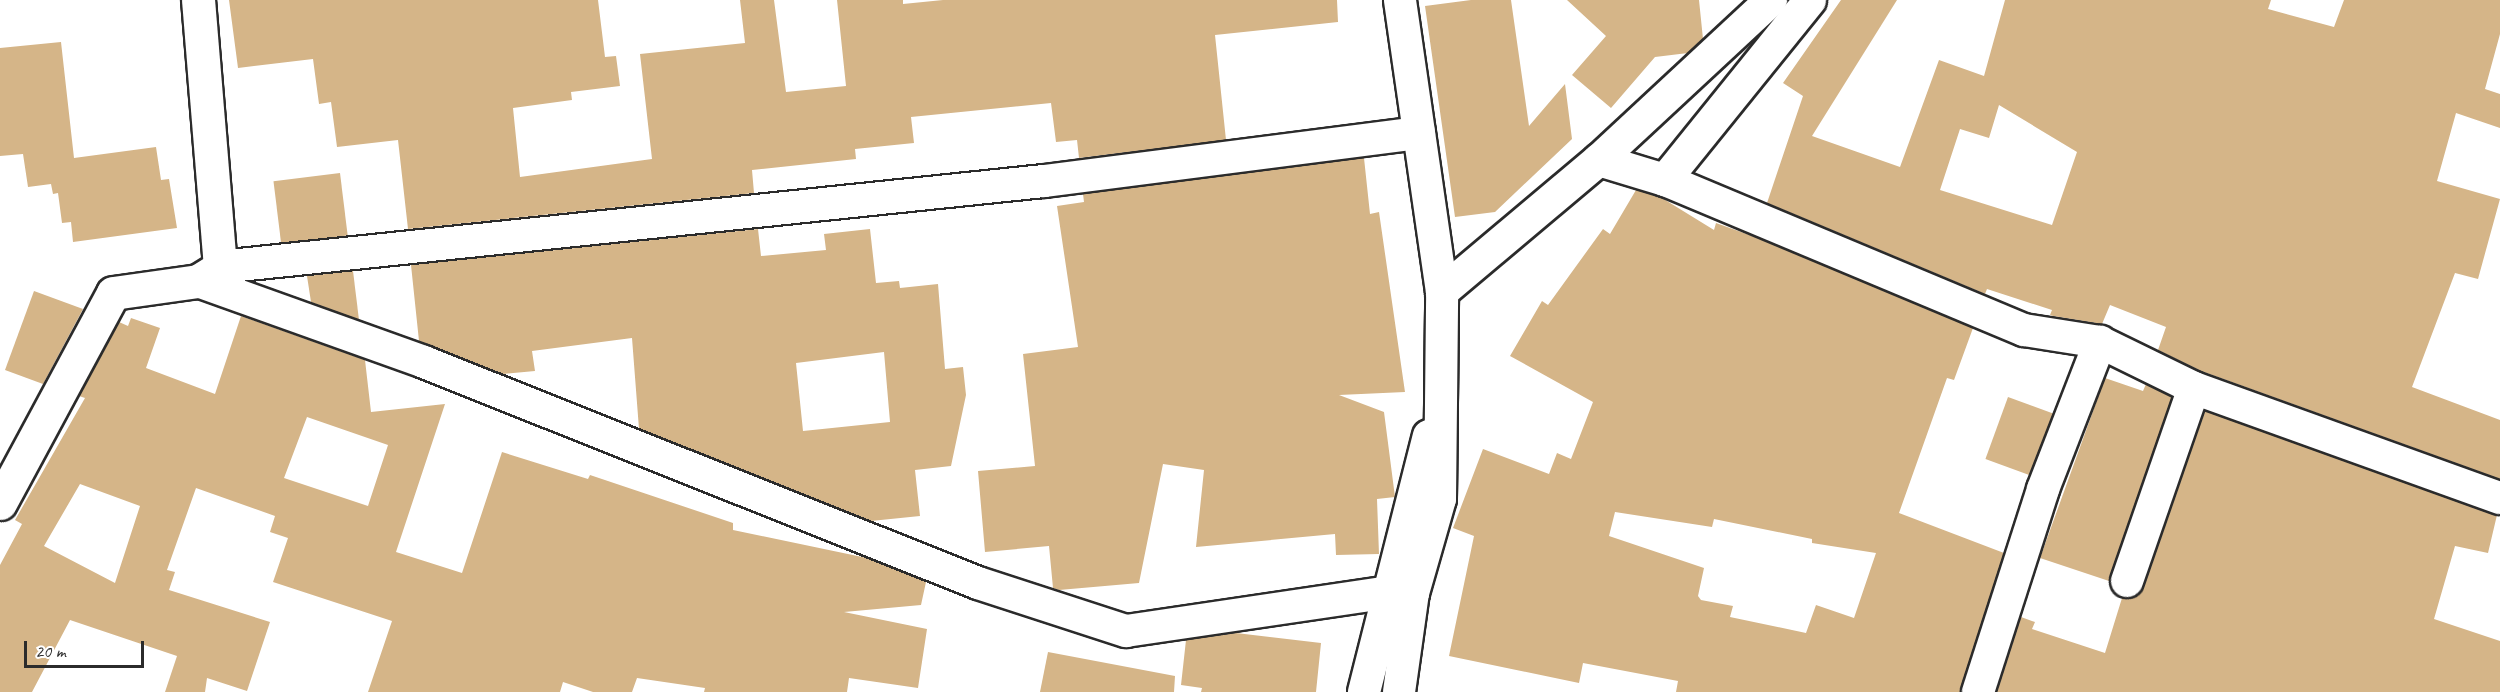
<!DOCTYPE html>
<style>
body{margin:0}
#map{position:relative;width:2500px;height:692px;overflow:hidden;background:#fff;font-family:Caveat,sans-serif}
div>[style]{position:absolute}
[style*='--x']{left:calc(var(--x)*1px);top:calc(var(--y)*1px);width:calc(var(--w)*1px);rotate:calc(var(--a)*1deg)}
.building>*{inset:0;background:#d5b588;transform-origin:0 0}
.roads{filter:drop-shadow(2px 0 #2b2b2b) drop-shadow(-2px 0 #2b2b2b) drop-shadow(0 2px #2b2b2b) drop-shadow(0 -2px #2b2b2b)}
.street>*{height:32px;margin:-16px;padding:0 16px;transform-origin:16px;border-radius:16px;background:#fff}
.secondary>*{height:33px;margin:-16.5px;padding:0 16.5px;transform-origin:16.5px;border-radius:16.5px;background:#fff}
span{translate:-50% -50%;white-space:nowrap;text-align:center;line-height:1.15;-webkit-text-stroke:4.5px #fff;paint-order:stroke}
.scale{position:absolute;left:24px;top:641px;width:120px;height:27px;box-sizing:border-box;border:3px solid #2b2b2b;border-top:0;padding-left:8px;font-size:18px;line-height:21px;white-space:nowrap;color:#2b2b2b;-webkit-text-stroke:4px #fff;paint-order:stroke}
</style>
<div id="map">
<div class="building">
<div style="clip-path:polygon(229px 0,598px 0,605px 57px,616px 56px,620px 86px,571px 92px,572px 100px,513px 108px,520px 177px,652px 159px,640px 54px,745px 43px,740px 0,774px 0,786px 92px,846px 86px,837px 0,903px 0,903px 4px,943px 0,1337px 0,1338px 22px,1215px 35px,1226px 140px,1079px 158px,1077px 140px,1056px 142px,1051px 103px,911px 117px,914px 143px,855px 149px,856px 159px,752px 170px,754px 193px,408px 229px,398px 140px,337px 147px,331px 102px,319px 104px,313px 59px,238px 68px)"></div>
<div style="clip-path:polygon(1471px 0,1511px 0,1529px 126px,1565px 84px,1572px 139px,1495px 212px,1455px 217px,1425px 6px)"></div>
<div style="clip-path:polygon(1567px 0,1699px 0,1703px 39px,1688px 53px,1655px 57px,1611px 108px,1572px 75px,1606px 36px)"></div>
<div style="clip-path:polygon(evenodd,1841px 0,1897px 0,1812px 136px,1900px 167px,1939px 60px,1984px 76px,2005px 0,2271px 0,2268px 9px,2334px 27px,2344px 0,2500px 0,2500px 34px,2485px 89px,2500px 94px,2500px 128px,2456px 113px,2437px 181px,2500px 199px,2478px 279px,2455px 273px,2412px 387px,2500px 420px,2500px 479px,2201px 371px,2158px 350px,2166px 327px,2110px 305px,2102px 324px,2053px 316px,2050px 315px,2052px 310px,1987px 289px,1985px 294px,1767px 203px,1803px 96px,1783px 83px,1841px 0,1999px 105px,2077px 152px,2052px 225px,1940px 190px,1960px 129px,1989px 138px,1999px 105px)"></div>
<div style="clip-path:polygon(61px 42px,74px 158px,156px 147px,161px 180px,169px 179px,177px 228px,73px 242px,71px 222px,62px 223px,58px 193px,53px 194px,51px 184px,28px 187px,23px 154px,0 156px,0 48px)"></div>
<div style="clip-path:polygon(1364px 158px,1370px 214px,1379px 212px,1405px 392px,1339px 395px,1384px 412px,1395px 497px,1377px 499px,1379px 554px,1336px 555px,1335px 534px,1196px 547px,1204px 470px,1163px 464px,1139px 583px,1059px 590px,1053px 588px,1049px 546px,985px 552px,978px 471px,1035px 466px,1023px 354px,1078px 347px,1057px 206px,1084px 202px,1083px 194px)"></div>
<div style="left:340px;top:173px;width:63px;height:67px;rotate:83deg"></div>
<div style="clip-path:polygon(evenodd,1636px 190px,1662px 198px,1714px 230px,1716px 223px,1755px 237px,1973px 328px,1954px 380px,1947px 378px,1899px 513px,2004px 553px,1961px 692px,1676px 692px,1678px 681px,1583px 663px,1579px 683px,1449px 656px,1474px 536px,1453px 528px,1483px 449px,1549px 474px,1557px 453px,1571px 459px,1593px 402px,1510px 356px,1542px 301px,1548px 305px,1603px 229px,1610px 234px,1636px 190px,1615px 512px,1712px 527px,1714px 519px,1812px 539px,1812px 543px,1876px 553px,1854px 618px,1816px 605px,1806px 633px,1730px 617px,1733px 606px,1701px 600px,1698px 596px,1704px 568px,1609px 536px,1615px 512px)"></div>
<div style="clip-path:polygon(evenodd,758px 229px,761px 256px,826px 250px,824px 234px,870px 229px,876px 283px,899px 281px,900px 288px,938px 284px,945px 369px,963px 367px,966px 395px,951px 466px,915px 470px,920px 516px,871px 521px,639px 429px,632px 338px,532px 351px,535px 371px,503px 374px,419px 341px,411px 265px,758px 229px,884px 352px,890px 422px,803px 431px,796px 363px,884px 352px)"></div>
<div style="clip-path:polygon(353px 271px,359px 320px,311px 302px,307px 276px)"></div>
<div style="clip-path:polygon(34px 291px,83px 309px,43px 384px,5px 370px)"></div>
<div style="clip-path:polygon(evenodd,241px 316px,365px 360px,371px 412px,445px 404px,396px 552px,462px 573px,502px 452px,588px 479px,590px 475px,733px 523px,733px 530px,867px 558px,926px 582px,921px 605px,844px 612px,927px 629px,918px 688px,849px 678px,847px 692px,704px 692px,705px 688px,637px 678px,632px 692px,593px 692px,563px 682px,560px 692px,368px 692px,392px 621px,273px 582px,288px 538px,270px 532px,275px 516px,196px 488px,167px 570px,175px 572px,169px 590px,270px 622px,247px 691px,207px 678px,205px 692px,165px 692px,177px 656px,70px 620px,32px 692px,0 692px,0 565px,22px 524px,15px 520px,85px 398px,79px 396px,119px 322px,128px 326px,131px 318px,160px 328px,146px 368px,215px 394px,241px 316px,307px 417px,388px 445px,368px 506px,284px 478px,307px 417px,241px 316px,80px 484px,140px 506px,115px 583px,44px 546px,80px 484px)"></div>
<div style="clip-path:polygon(2105px 378px,2143px 391px,2146px 384px,2172px 397px,2109px 581px,2040px 558px)"></div>
<div style="left:2008px;top:397px;width:48px;height:66px;rotate:20deg"></div>
<div style="clip-path:polygon(2205px 411px,2497px 515px,2488px 553px,2455px 546px,2434px 619px,2500px 641px,2500px 692px,1997px 692px,2021px 617px,2035px 622px,2032px 629px,2105px 653px,2122px 598px,2138px 595px,2144px 587px)"></div>
<div style="clip-path:polygon(1236px 633px,1321px 643px,1316px 692px,1201px 692px,1202px 688px,1181px 685px,1186px 640px)"></div>
<div style="clip-path:polygon(1048px 652px,1175px 676px,1174px 692px,1040px 692px)"></div>
</div>
<div class="roads">
<div class="street">
<div style="--x:1599;--y:160;--w:69;--a:16.9"></div>
<div style="--x:1665;--y:180;--w:389;--a:22.7"></div>
<div style="--x:2024;--y:330;--w:77;--a:9"></div>
<div style="--x:2100;--y:342;--w:105;--a:26.1"></div>
<div style="--x:2194;--y:388;--w:325;--a:19.8"></div>
<div style="--x:1665;--y:180;--w:231;--a:-51.1"></div>
<div style="--x:220;--y:267;--w:828;--a:-5.96"></div>
<div style="--x:1044;--y:181;--w:378;--a:-7.3"></div>
<div style="--x:198;--y:281;--w:240;--a:19.7"></div>
<div style="--x:424;--y:362;--w:596;--a:21.75"></div>
<div style="--x:978;--y:583;--w:156;--a:18"></div>
<div style="--x:1126;--y:631;--w:266;--a:-8.4"></div>
<div style="--x:1389;--y:592;--w:24;--a:2"></div>
<div style="--x:1442;--y:292;--w:205;--a:-40.1"></div>
<div style="--x:1599;--y:160;--w:235;--a:-42.9"></div>
<div style="--x:2127;--y:581;--w:204;--a:-70.9"></div>
<div style="--x:1364;--y:692;--w:264;--a:-75.8"></div>
<div style="--x:1399;--y:692;--w:100;--a:-82"></div>
<div style="--x:1413;--y:593;--w:98;--a:-74"></div>
<div style="--x:1440;--y:499;--w:207;--a:-89.4"></div>
<div style="--x:1442;--y:292;--w:295;--a:-98.2"></div>
<div style="--x:1978;--y:692;--w:213;--a:-72.2"></div>
<div style="--x:2043;--y:489;--w:158;--a:-68.8"></div>
</div>
<div class="secondary">
<div style="--x:0;--y:503;--w:238;--a:-61.7"></div>
<div style="--x:113;--y:293;--w:86;--a:-8"></div>
<div style="--x:198;--y:281;--w:26;--a:-32"></div>
<div style="--x:220;--y:267;--w:268;--a:-94.7"></div>
</div>
</div>
<div class="scale">20 m</div>
</div>
